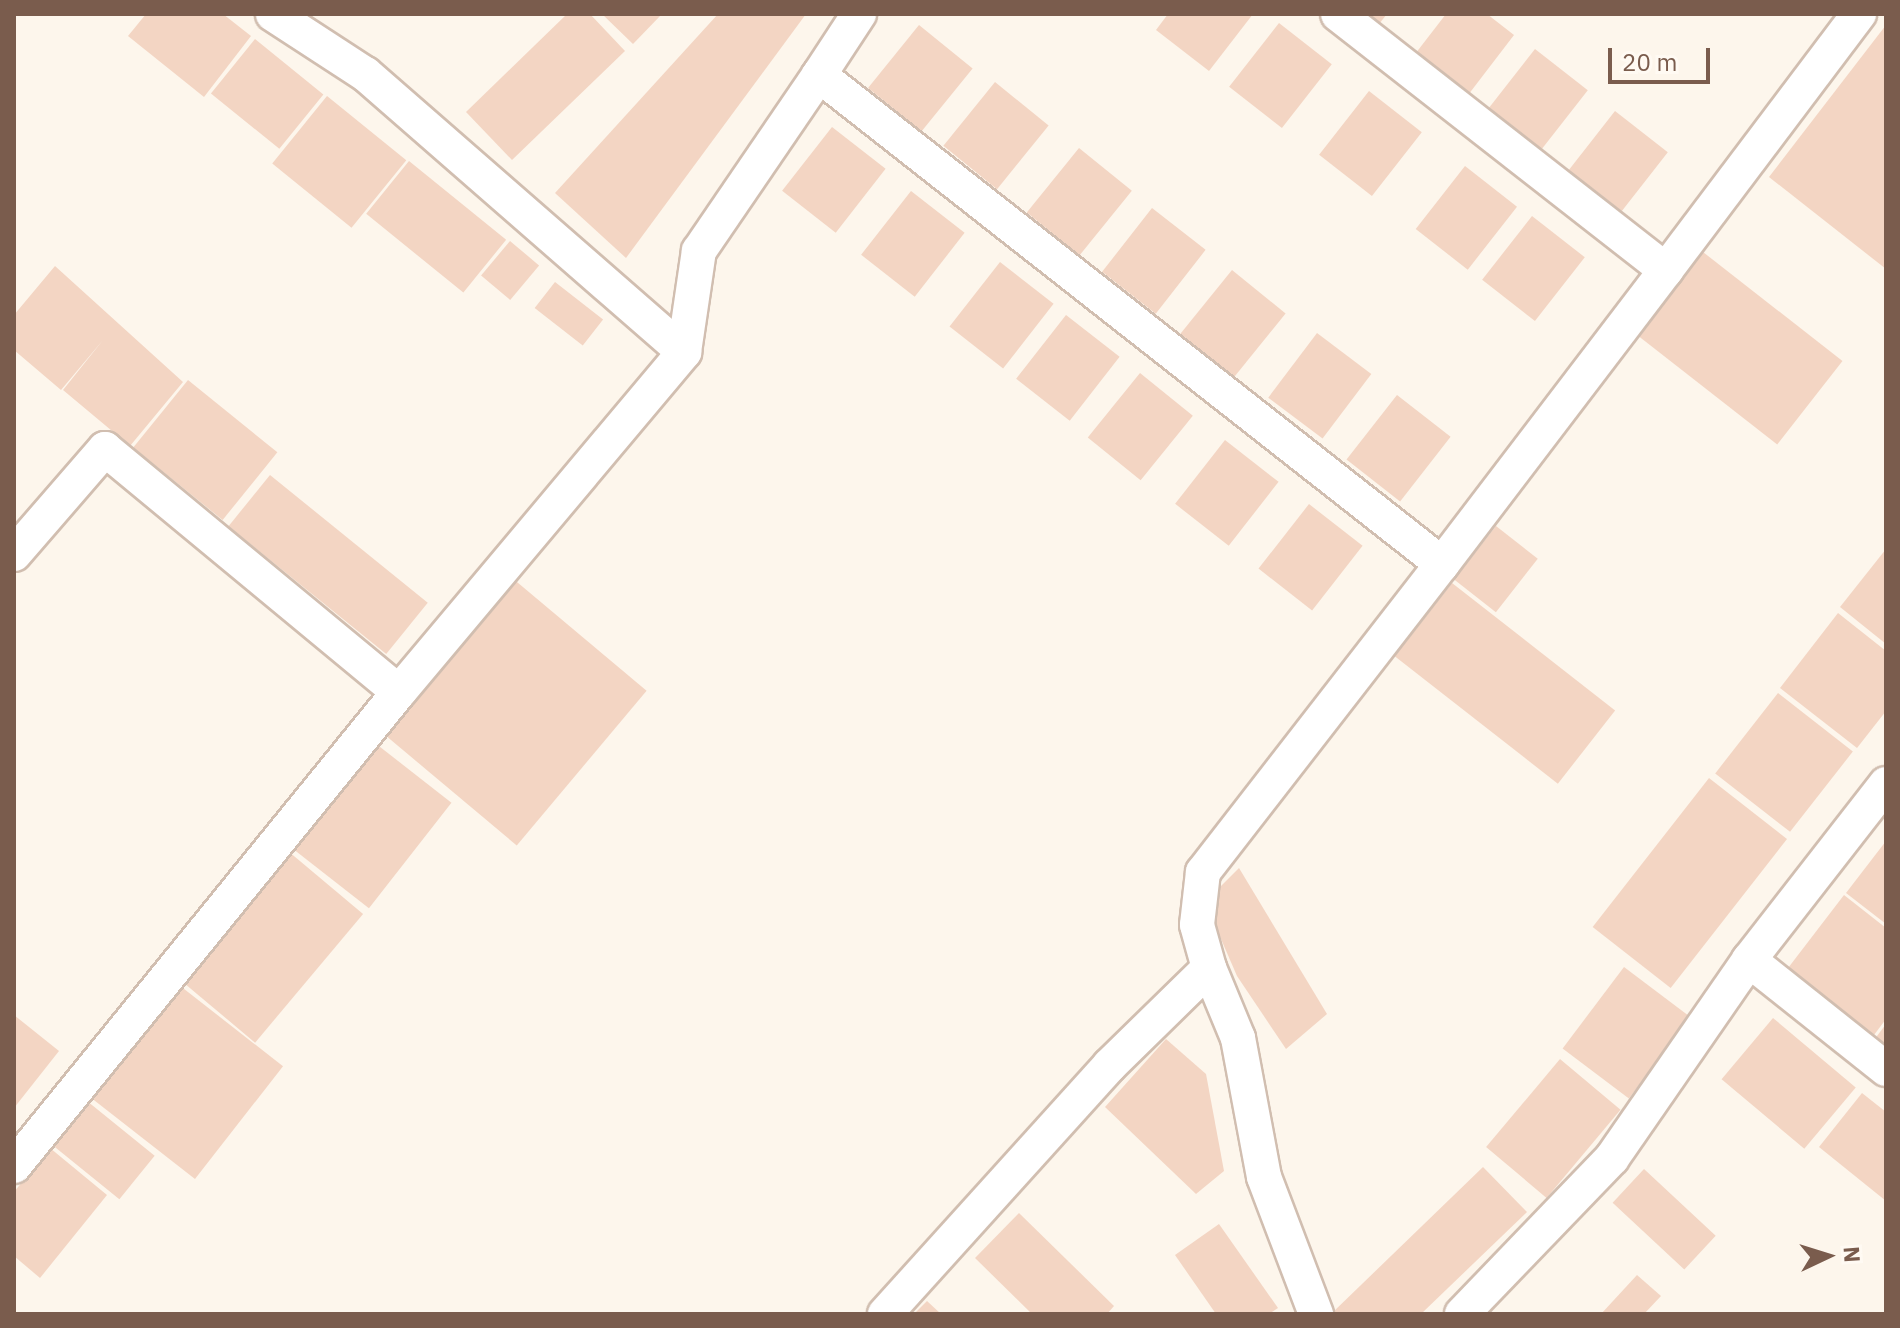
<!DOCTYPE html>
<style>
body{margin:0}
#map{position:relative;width:1900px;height:1328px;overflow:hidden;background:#fdf6ec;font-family:"IBM Plex Sans",sans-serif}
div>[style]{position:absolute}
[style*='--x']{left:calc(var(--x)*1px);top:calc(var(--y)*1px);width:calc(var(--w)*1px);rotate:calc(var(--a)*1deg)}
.building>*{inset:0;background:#f3d5c3;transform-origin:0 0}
.roads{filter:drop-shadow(2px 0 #d1beb0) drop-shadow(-2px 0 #d1beb0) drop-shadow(0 2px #d1beb0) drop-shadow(0 -2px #d1beb0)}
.minor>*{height:34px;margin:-17px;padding:0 17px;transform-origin:17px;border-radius:17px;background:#fff}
span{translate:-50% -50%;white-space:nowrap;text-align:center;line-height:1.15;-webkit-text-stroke:7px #fffaf3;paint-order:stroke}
.frame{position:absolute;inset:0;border:16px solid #7a5c4d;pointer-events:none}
.north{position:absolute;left:1788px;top:1216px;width:80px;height:80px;-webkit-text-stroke:6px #fffaf3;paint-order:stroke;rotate:86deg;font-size:22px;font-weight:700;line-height:32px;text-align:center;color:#7a5c4d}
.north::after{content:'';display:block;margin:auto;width:28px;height:36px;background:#7a5c4d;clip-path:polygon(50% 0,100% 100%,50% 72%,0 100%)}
.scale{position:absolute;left:1608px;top:48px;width:102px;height:36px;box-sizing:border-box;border:4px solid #7a5c4d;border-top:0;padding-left:10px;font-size:24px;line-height:28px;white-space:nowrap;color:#7a5c4d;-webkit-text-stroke:6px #fffaf3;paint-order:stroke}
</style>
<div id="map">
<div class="building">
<div style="clip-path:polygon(146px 14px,223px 14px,251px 36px,204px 97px,128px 36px)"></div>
<div style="clip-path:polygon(567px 14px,590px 14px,625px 51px,512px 160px,466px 112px)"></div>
<div style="clip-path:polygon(602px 14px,662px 14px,633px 44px)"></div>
<div style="clip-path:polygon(718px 14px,806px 14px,626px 258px,555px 193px)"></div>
<div style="clip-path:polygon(1168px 14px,1253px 14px,1209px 71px,1156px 30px)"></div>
<div style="clip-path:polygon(1356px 14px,1387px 14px,1375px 29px)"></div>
<div style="clip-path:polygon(1446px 14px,1487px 14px,1514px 35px,1465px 99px,1412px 58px)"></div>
<div style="left:1279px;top:23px;width:67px;height:81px;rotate:38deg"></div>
<div style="left:919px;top:25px;width:69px;height:81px;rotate:39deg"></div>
<div style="clip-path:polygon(1886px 25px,1886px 269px,1769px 177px)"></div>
<div style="left:255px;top:39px;width:88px;height:70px;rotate:39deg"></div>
<div style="left:1535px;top:49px;width:67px;height:81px;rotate:38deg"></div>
<div style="left:995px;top:82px;width:69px;height:82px;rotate:39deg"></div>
<div style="left:1369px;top:91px;width:67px;height:81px;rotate:38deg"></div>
<div style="left:327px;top:96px;width:102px;height:87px;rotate:39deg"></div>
<div style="left:1615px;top:111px;width:67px;height:80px;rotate:38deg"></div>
<div style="left:832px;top:127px;width:68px;height:81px;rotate:38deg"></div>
<div style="left:1079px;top:148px;width:68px;height:83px;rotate:39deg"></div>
<div style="left:409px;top:161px;width:125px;height:68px;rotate:39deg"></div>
<div style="left:1465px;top:166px;width:66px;height:80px;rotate:38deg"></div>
<div style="left:911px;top:191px;width:68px;height:81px;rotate:38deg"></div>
<div style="left:1152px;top:208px;width:68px;height:81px;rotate:38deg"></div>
<div style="left:1532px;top:216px;width:67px;height:81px;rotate:38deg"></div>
<div style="left:510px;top:241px;width:38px;height:45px;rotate:40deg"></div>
<div style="left:1703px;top:252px;width:177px;height:106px;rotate:38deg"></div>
<div style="left:1000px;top:262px;width:68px;height:82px;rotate:38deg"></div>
<div style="clip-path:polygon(55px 266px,183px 382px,130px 446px,63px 390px,103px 340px,61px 390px,14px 350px,14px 315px)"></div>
<div style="left:1232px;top:270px;width:69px;height:82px;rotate:39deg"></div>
<div style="left:555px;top:282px;width:61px;height:33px;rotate:38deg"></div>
<div style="left:1066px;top:315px;width:68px;height:81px;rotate:38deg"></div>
<div style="left:1317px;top:333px;width:68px;height:81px;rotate:37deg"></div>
<div style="left:1140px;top:373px;width:68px;height:83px;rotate:39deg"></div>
<div style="left:188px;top:380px;width:115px;height:87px;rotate:39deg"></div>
<div style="left:1397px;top:395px;width:68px;height:82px;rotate:38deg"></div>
<div style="left:1225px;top:440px;width:68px;height:81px;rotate:38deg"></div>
<div style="left:270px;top:475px;width:203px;height:66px;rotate:39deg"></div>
<div style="left:1309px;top:504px;width:68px;height:82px;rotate:38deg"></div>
<div style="left:1496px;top:526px;width:53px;height:68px;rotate:38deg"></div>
<div style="clip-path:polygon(1886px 549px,1886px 644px,1840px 607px)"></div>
<div style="left:511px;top:577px;width:177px;height:202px;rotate:40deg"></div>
<div style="left:1452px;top:583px;width:207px;height:93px;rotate:38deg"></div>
<div style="clip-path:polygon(1838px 613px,1886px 651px,1886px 711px,1857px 748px,1780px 688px)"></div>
<div style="left:1778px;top:693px;width:95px;height:102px;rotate:38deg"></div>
<div style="left:375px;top:743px;width:97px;height:134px;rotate:38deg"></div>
<div style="left:1709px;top:778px;width:99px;height:189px;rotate:38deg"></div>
<div style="clip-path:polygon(1886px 841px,1886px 924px,1846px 893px)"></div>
<div style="left:288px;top:851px;width:98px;height:168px;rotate:40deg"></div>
<div style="clip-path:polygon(1239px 868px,1327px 1014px,1286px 1049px,1237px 976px,1205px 902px)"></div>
<div style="clip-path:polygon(1844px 895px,1886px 928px,1886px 1019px,1871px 1039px,1785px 972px)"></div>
<div style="left:1624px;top:967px;width:83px;height:102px;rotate:37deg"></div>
<div style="left:179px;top:985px;width:132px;height:143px;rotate:38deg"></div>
<div style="clip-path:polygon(14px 1015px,59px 1051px,14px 1108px)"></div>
<div style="left:1773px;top:1018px;width:108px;height:80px;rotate:40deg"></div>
<div style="clip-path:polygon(1886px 1024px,1886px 1050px,1874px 1040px)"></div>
<div style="clip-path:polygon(1166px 1039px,1206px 1074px,1224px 1171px,1196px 1194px,1105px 1107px)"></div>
<div style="left:1560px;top:1059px;width:79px;height:115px;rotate:40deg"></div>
<div style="clip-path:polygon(1862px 1093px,1886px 1112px,1886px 1201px,1819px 1147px)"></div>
<div style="left:87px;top:1101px;width:87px;height:56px;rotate:39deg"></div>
<div style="clip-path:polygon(50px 1148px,107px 1195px,40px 1278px,14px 1256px,14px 1192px)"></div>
<div style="clip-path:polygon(1483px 1167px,1527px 1212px,1421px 1314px,1331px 1314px)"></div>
<div style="left:1644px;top:1169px;width:98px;height:46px;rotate:43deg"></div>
<div style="clip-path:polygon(1019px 1213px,1114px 1306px,1107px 1314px,1032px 1314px,975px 1258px)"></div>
<div style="clip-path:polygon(1219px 1224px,1278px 1308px,1269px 1314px,1216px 1314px,1175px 1255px)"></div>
<div style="clip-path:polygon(1637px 1275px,1661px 1296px,1644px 1314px,1601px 1314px)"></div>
<div style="clip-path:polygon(927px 1301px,941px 1314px,914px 1314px)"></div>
</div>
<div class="roads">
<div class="minor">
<div style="--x:1338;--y:14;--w:416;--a:38"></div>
<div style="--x:1666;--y:270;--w:370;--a:127.3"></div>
<div style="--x:819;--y:75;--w:73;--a:-56.7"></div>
<div style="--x:1666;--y:270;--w:321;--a:-53"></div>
<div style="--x:684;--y:352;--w:102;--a:-81.6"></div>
<div style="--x:699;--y:251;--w:213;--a:-55.7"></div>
<div style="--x:819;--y:75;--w:792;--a:38.13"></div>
<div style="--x:1442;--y:564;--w:390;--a:127.8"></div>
<div style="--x:1203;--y:872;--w:53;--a:96.5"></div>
<div style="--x:1197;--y:925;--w:45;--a:74.4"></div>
<div style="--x:14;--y:554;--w:139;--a:-49.1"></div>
<div style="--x:105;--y:449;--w:381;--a:39.6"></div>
<div style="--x:399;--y:692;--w:444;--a:-50"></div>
<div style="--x:684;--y:352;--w:423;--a:-138.9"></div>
<div style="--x:365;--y:74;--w:110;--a:-146.9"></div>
<div style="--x:1749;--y:960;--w:175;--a:38.5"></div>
<div style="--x:14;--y:1166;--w:611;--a:-50.92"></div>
<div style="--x:885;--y:1314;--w:334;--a:-47.9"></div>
<div style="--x:1109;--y:1066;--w:140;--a:-44.4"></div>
<div style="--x:1209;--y:968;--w:76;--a:67.5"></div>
<div style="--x:1238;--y:1038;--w:141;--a:79.4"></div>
<div style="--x:1264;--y:1177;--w:147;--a:69.2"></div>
<div style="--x:1462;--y:1314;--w:216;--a:-46.1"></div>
<div style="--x:1612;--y:1158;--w:241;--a:-55.3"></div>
<div style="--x:1749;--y:960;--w:223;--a:-52.1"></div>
</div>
</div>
<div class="frame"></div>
<div class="north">N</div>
<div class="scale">20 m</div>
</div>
